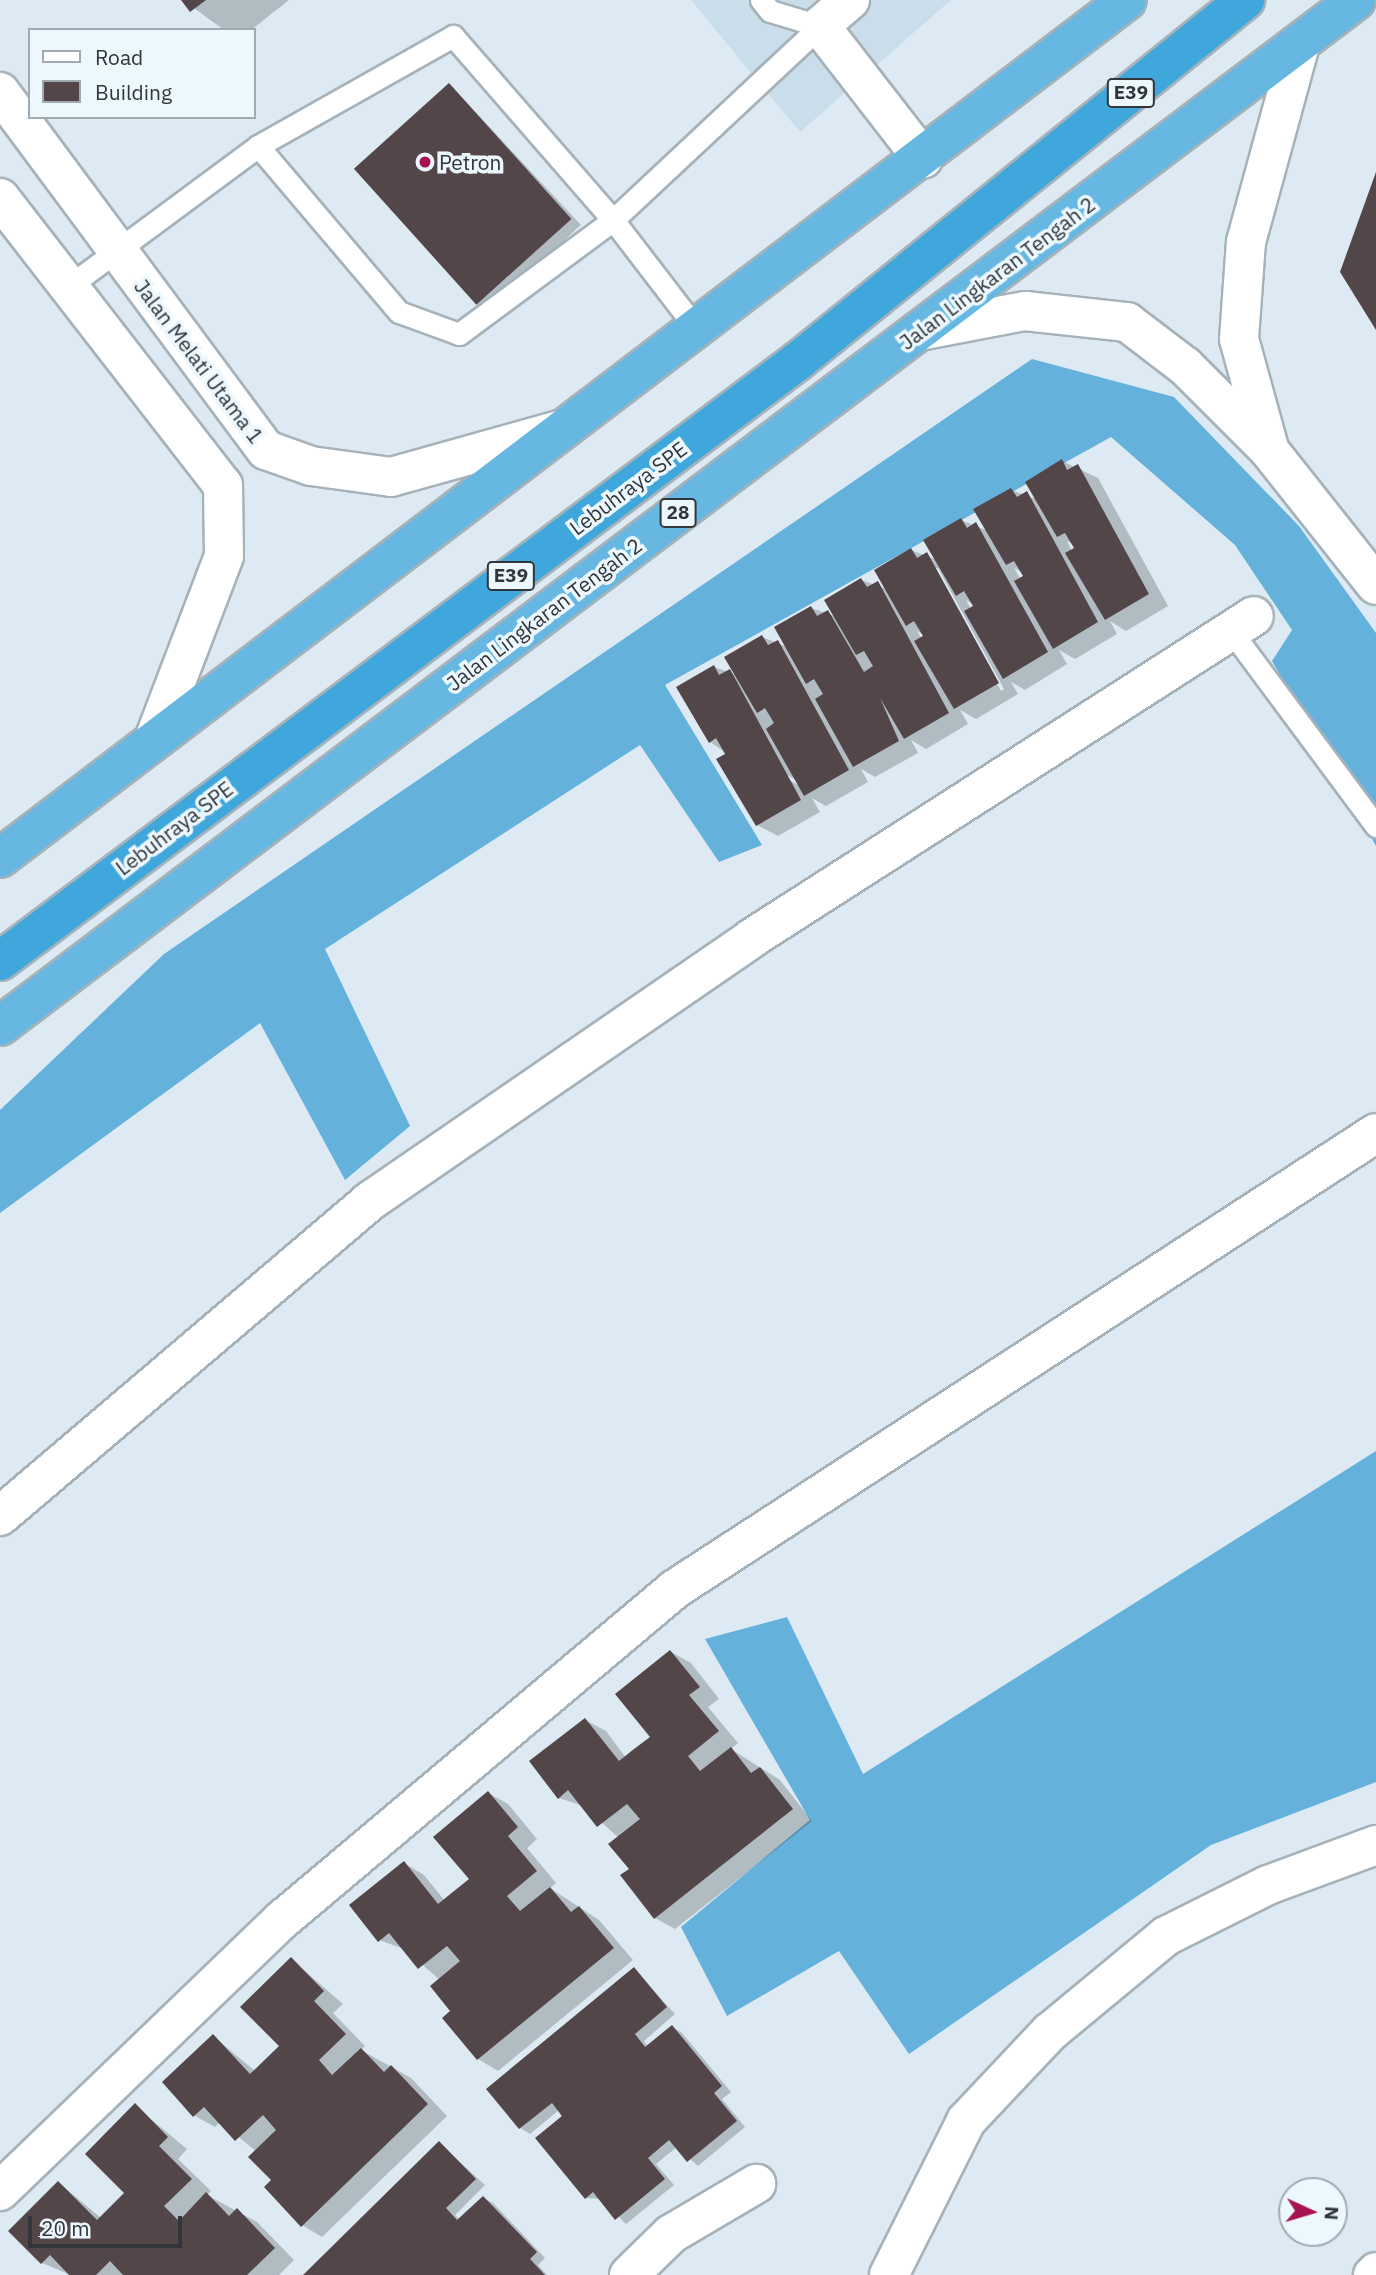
<!DOCTYPE html>
<style>
body{margin:0}
#map{position:relative;width:1376px;height:2275px;overflow:hidden;background:#ddeaf3;font-family:"IBM Plex Sans",sans-serif}
div>[style]{position:absolute}
[style*='--x']{left:calc(var(--x)*1px);top:calc(var(--y)*1px);width:calc(var(--w)*1px);rotate:calc(var(--a)*1deg)}
.built>*{inset:0;background:#c9ddea}
.forest>*{inset:0;background:#64b1db}
.shadow>*{inset:0;background:#0003}
.building>*{inset:0;background:#534649;transform-origin:0 0}
.roads{filter:drop-shadow(2px 0 #a5b2ba) drop-shadow(-2px 0 #a5b2ba) drop-shadow(0 2px #a5b2ba) drop-shadow(0 -2px #a5b2ba)}
.service>*{height:21px;margin:-10.5px;padding:0 10.5px;transform-origin:10.5px;border-radius:10.5px;background:#fff}
.minor>*{height:38px;margin:-19px;padding:0 19px;transform-origin:19px;border-radius:19px;background:#fff}
.tertiary>*{height:38px;margin:-19px;padding:0 19px;transform-origin:19px;border-radius:19px;background:#fff}
.trunk>*{height:38px;margin:-19px;padding:0 19px;transform-origin:19px;border-radius:19px;background:#66b8e2}
.motorway>*{height:38px;margin:-19px;padding:0 19px;transform-origin:19px;border-radius:19px;background:#3fa7db}
.dots>*{width:19px;height:19px;translate:-50% -50%;box-sizing:border-box;border:4px solid #ecf7fe;border-radius:50%}
span{translate:-50% -50%;white-space:nowrap;text-align:center;line-height:1.15;-webkit-text-stroke:7px #ecf7fe;paint-order:stroke}
.shield-label span{padding:2px 5px;background:#ecf7fe;border:2px solid;border-radius:5px;-webkit-text-stroke-width:0}
.shield-label{font-size:19px;color:#31363a;font-weight:700}
.poi-label{font-size:21px;color:#31363a}
.left{translate:0 -50%;text-align:left}
.street-label{font-size:21px;color:#31363a}
.legend{position:absolute;left:28px;top:28px;width:228px;height:91px;box-sizing:border-box;background:#ecf7fe;border:2px solid #a1aab0;margin:0;padding:9px 12px;list-style:none;font-size:21px;color:#31363a}
.legend li{display:flex;align-items:center;gap:14px;height:35px}
.legend b{width:35px;border:2px solid #a1aab0}
.north{position:absolute;left:1278px;top:2177px;width:70px;height:70px;box-sizing:border-box;background:#ecf7fe;border:2px solid #a1aab0;border-radius:50%;rotate:94deg;font-size:19px;font-weight:700;line-height:28px;text-align:center;color:#31363a}
.north::after{content:'';display:block;margin:auto;width:24px;height:32px;background:#a51351;clip-path:polygon(50% 0,100% 100%,50% 72%,0 100%)}
.scale{position:absolute;left:28px;top:2216px;width:154px;height:32px;box-sizing:border-box;border:4px solid #31363a;border-top:0;padding-left:9px;font-size:21px;line-height:24px;white-space:nowrap;color:#31363a;-webkit-text-stroke:5px #ecf7fe;paint-order:stroke}
</style>
<div id="map">
<div class="built">
<div style="clip-path:polygon(691px 0,951px 0,800px 132px)"></div>
</div>
<div class="forest">
<div style="clip-path:polygon(1032px 359px,1174px 397px,1299px 526px,1376px 633px,1376px 846px,1272px 661px,1292px 630px,1235px 545px,1111px 437px,665px 685px,762px 845px,719px 862px,640px 745px,325px 949px,410px 1126px,345px 1180px,260px 1023px,0 1213px,0 1110px,164px 954px)"></div>
<div style="clip-path:polygon(1376px 1451px,1376px 1782px,1211px 1845px,909px 2054px,839px 1951px,727px 2016px,681px 1927px,810px 1820px,705px 1639px,787px 1617px,863px 1774px)"></div>
</div>
<div class="shadow">
<div style="clip-path:polygon(183px 0,289px 0,251px 30px,224px 30px)"></div>
<div style="clip-path:polygon(450px 85px,581px 225px,488px 310px,478px 305px)"></div>
<div style="clip-path:polygon(evenodd,1062px 461px,1098px 478px,1168px 606px,1126px 631px,1110px 621px,1117px 634px,1075px 659px,1059px 650px,1067px 664px,1025px 690px,1011px 682px,1018px 694px,976px 719px,960px 710px,968px 724px,926px 749px,911px 740px,918px 753px,875px 777px,861px 769px,868px 782px,826px 806px,812px 798px,820px 812px,778px 836px,757px 825px,728px 754px,710px 742px,714px 667px,737px 675px,762px 637px,788px 647px,811px 608px,835px 616px,861px 580px,887px 589px,911px 550px,937px 560px,961px 520px,988px 531px,1011px 490px,1036px 499px,1062px 461px,1067px 541px,1075px 545px,1076px 548px,1072px 551px,1067px 541px,1062px 461px,934px 568px,938px 568px,1004px 689px,1001px 691px,934px 568px,1062px 461px,1014px 568px,1023px 573px,1026px 577px,1021px 580px,1014px 568px,1062px 461px,966px 600px,976px 606px,971px 609px,966px 600px,1062px 461px,917px 631px,926px 636px,922px 639px,917px 631px,1062px 461px,780px 771px,798px 781px,798px 785px,779px 774px,780px 771px)"></div>
<div style="clip-path:polygon(671px 1652px,691px 1663px,719px 1699px,708px 1707px,738px 1743px,731px 1749px,780px 1780px,812px 1821px,675px 1929px,655px 1918px,619px 1838px,583px 1806px,559px 1798px,585px 1720px,606px 1731px,626px 1758px,652px 1737px)"></div>
<div style="clip-path:polygon(488px 1793px,508px 1804px,537px 1839px,527px 1848px,556px 1883px,550px 1888px,599px 1920px,633px 1960px,498px 2071px,478px 2059px,440px 1980px,404px 1949px,379px 1940px,404px 1863px,424px 1875px,445px 1901px,472px 1879px)"></div>
<div style="clip-path:polygon(291px 1959px,343px 2004px,333px 2013px,365px 2046px,361px 2050px,411px 2078px,447px 2116px,322px 2237px,302px 2225px,256px 2151px,220px 2122px,215px 2127px,195px 2116px,213px 2036px,255px 2071px,281px 2046px)"></div>
<div style="clip-path:polygon(634px 1969px,675px 2014px,644px 2041px,648px 2047px,673px 2027px,682px 2033px,731px 2092px,722px 2099px,745px 2127px,698px 2166px,677px 2147px,656px 2164px,674px 2185px,626px 2224px,601px 2199px,586px 2198px,559px 2110px,530px 2134px,520px 2128px)"></div>
<div style="clip-path:polygon(135px 2106px,187px 2149px,178px 2159px,211px 2191px,207px 2195px,257px 2222px,294px 2260px,279px 2275px,71px 2275px,42px 2263px,59px 2183px,101px 2218px,127px 2193px)"></div>
<div style="clip-path:polygon(439px 2143px,485px 2185px,455px 2215px,460px 2220px,483px 2198px,493px 2203px,545px 2258px,538px 2265px,547px 2275px,305px 2275px)"></div>
</div>
<div class="building">
<div style="clip-path:polygon(181px 0,206px 0,190px 12px)"></div>
<div style="left:449px;top:83px;width:183px;height:128px;rotate:48deg"></div>
<div style="clip-path:polygon(1376px 172px,1376px 330px,1340px 272px)"></div>
<div style="clip-path:polygon(1062px 459px,1067px 470px,1078px 464px,1149px 594px,1105px 620px,1065px 553px,1074px 548px,1065px 533px,1057px 537px,1025px 482px)"></div>
<div style="clip-path:polygon(1011px 488px,1017px 497px,1027px 491px,1098px 622px,1053px 649px,1014px 581px,1023px 576px,1014px 561px,1006px 565px,973px 509px)"></div>
<div style="clip-path:polygon(961px 518px,967px 528px,976px 522px,1048px 652px,1003px 679px,964px 611px,973px 606px,964px 591px,956px 596px,923px 540px)"></div>
<div style="clip-path:polygon(911px 548px,917px 558px,927px 552px,999px 683px,954px 709px,914px 641px,923px 636px,914px 621px,906px 626px,874px 570px)"></div>
<div style="clip-path:polygon(861px 578px,867px 587px,878px 581px,949px 713px,904px 739px,880px 698px,899px 741px,853px 767px,815px 699px,823px 694px,814px 679px,806px 684px,774px 627px,811px 606px,817px 616px,828px 610px,864px 672px,873px 666px,864px 651px,856px 655px,824px 600px)"></div>
<div style="clip-path:polygon(762px 635px,768px 645px,778px 640px,849px 770px,804px 796px,766px 729px,774px 723px,765px 708px,757px 713px,724px 657px)"></div>
<div style="clip-path:polygon(714px 665px,719px 675px,730px 669px,801px 800px,756px 826px,716px 759px,725px 754px,716px 738px,709px 743px,676px 687px)"></div>
<div style="clip-path:polygon(670px 1650px,700px 1687px,689px 1695px,719px 1731px,688px 1756px,700px 1771px,731px 1747px,751px 1773px,760px 1767px,793px 1809px,654px 1919px,620px 1875px,629px 1869px,608px 1844px,640px 1819px,627px 1804px,597px 1827px,568px 1790px,558px 1799px,529px 1761px,585px 1718px,619px 1761px,634px 1749px,650px 1737px,615px 1694px)"></div>
<div style="clip-path:polygon(488px 1791px,518px 1827px,508px 1836px,537px 1871px,507px 1896px,520px 1911px,550px 1887px,571px 1912px,579px 1906px,614px 1948px,477px 2060px,442px 2018px,450px 2011px,430px 1986px,460px 1961px,447px 1946px,418px 1969px,389px 1933px,378px 1942px,349px 1905px,404px 1861px,438px 1904px,469px 1879px,433px 1837px)"></div>
<div style="clip-path:polygon(291px 1957px,324px 1991px,314px 2001px,346px 2034px,319px 2060px,332px 2075px,361px 2048px,384px 2072px,391px 2065px,428px 2104px,301px 2227px,264px 2187px,271px 2180px,248px 2157px,276px 2130px,263px 2115px,235px 2141px,204px 2107px,193px 2117px,162px 2082px,213px 2034px,250px 2074px,279px 2046px,240px 2007px)"></div>
<div style="clip-path:polygon(634px 1967px,667px 2007px,635px 2034px,645px 2047px,672px 2025px,722px 2086px,714px 2093px,737px 2121px,687px 2162px,669px 2140px,648px 2158px,665px 2179px,615px 2220px,593px 2192px,585px 2199px,535px 2138px,562px 2116px,552px 2103px,519px 2129px,486px 2089px)"></div>
<div style="clip-path:polygon(135px 2103px,168px 2137px,159px 2146px,192px 2179px,164px 2206px,179px 2221px,206px 2192px,229px 2216px,237px 2208px,275px 2248px,247px 2275px,123px 2275px,110px 2261px,96px 2275px,69px 2275px,50px 2255px,41px 2264px,8px 2231px,58px 2181px,97px 2220px,124px 2193px,85px 2154px)"></div>
<div style="clip-path:polygon(439px 2141px,476px 2179px,446px 2208px,457px 2220px,483px 2196px,537px 2252px,530px 2259px,545px 2275px,303px 2275px)"></div>
</div>
<div class="roads">
<div class="service">
<div style="--x:761;--y:0;--w:14;--a:51"></div>
<div style="--x:770;--y:11;--w:52;--a:16.7"></div>
<div style="--x:258;--y:146;--w:218;--a:49.7"></div>
<div style="--x:399;--y:312;--w:64;--a:20.1"></div>
<div style="--x:459;--y:334;--w:192;--a:-36.5"></div>
<div style="--x:613;--y:220;--w:284;--a:-43.1"></div>
<div style="--x:69;--y:286;--w:235;--a:-36.5"></div>
<div style="--x:258;--y:146;--w:224;--a:-29.4"></div>
<div style="--x:453;--y:36;--w:244;--a:49"></div>
<div style="--x:613;--y:220;--w:136;--a:52.5"></div>
<div style="--x:1231;--y:631;--w:243;--a:53.4"></div>
</div>
<div class="minor">
<div style="--x:850;--y:0;--w:40;--a:139"></div>
<div style="--x:820;--y:26;--w:168;--a:52.2"></div>
<div style="--x:0;--y:92;--w:446;--a:53.4"></div>
<div style="--x:266;--y:450;--w:48;--a:19.6"></div>
<div style="--x:311;--y:466;--w:81;--a:7.8"></div>
<div style="--x:391;--y:477;--w:179;--a:-15.6"></div>
<div style="--x:0;--y:198;--w:363;--a:52.2"></div>
<div style="--x:223;--y:485;--w:71;--a:89.2"></div>
<div style="--x:224;--y:556;--w:191;--a:110.9"></div>
<div style="--x:0;--y:1516;--w:486;--a:-40.4"></div>
<div style="--x:370;--y:1201;--w:464;--a:-34.5"></div>
<div style="--x:752;--y:938;--w:596;--a:-32.68"></div>
<div style="--x:0;--y:2191;--w:393;--a:-43.9"></div>
<div style="--x:283;--y:1919;--w:512;--a:-40.09"></div>
<div style="--x:675;--y:1589;--w:836;--a:-33.04"></div>
<div style="--x:629;--y:2275;--w:59;--a:-44.3"></div>
<div style="--x:671;--y:2234;--w:99;--a:-30.5"></div>
<div style="--x:889;--y:2275;--w:172;--a:-63.4"></div>
<div style="--x:966;--y:2121;--w:122;--a:-46.7"></div>
<div style="--x:1050;--y:2032;--w:151;--a:-39.6"></div>
<div style="--x:1166;--y:1936;--w:114;--a:-26.6"></div>
<div style="--x:1268;--y:1885;--w:115;--a:-20.3"></div>
<div style="--x:1373;--y:2275;--w:4;--a:-45"></div>
</div>
<div class="tertiary">
<div style="--x:919;--y:331;--w:108;--a:-10.7"></div>
<div style="--x:1025;--y:311;--w:103;--a:6.2"></div>
<div style="--x:1127;--y:322;--w:74;--a:37.3"></div>
<div style="--x:1186;--y:367;--w:117;--a:45"></div>
<div style="--x:1269;--y:450;--w:172;--a:51.6"></div>
<div style="--x:1269;--y:448;--w:113;--a:-105.4"></div>
<div style="--x:1239;--y:339;--w:97;--a:-85.9"></div>
<div style="--x:1246;--y:242;--w:201;--a:-74.7"></div>
</div>
<div class="trunk">
<div style="--x:0;--y:858;--w:1416;--a:-37.28"></div>
<div style="--x:0;--y:1026;--w:1700;--a:-37.11"></div>
</div>
<div class="motorway">
<div style="--x:0;--y:961;--w:998;--a:-36.94"></div>
<div style="--x:798;--y:361;--w:575;--a:-38.92"></div>
</div>
</div>
<div class="dots">
<div style="left:425px;top:162px;background:#a51351"></div>
</div>
<div class="shield-label">
<span style="left:1131px;top:93px">E39</span>
<span style="left:678px;top:513px">28</span>
<span style="left:511px;top:576px">E39</span>
</div>
<div class="poi-label">
<span class="left" style="left:439px;top:162px">Petron</span>
</div>
<div class="street-label">
<span style="left:997px;top:273px;rotate:-37deg">Jalan Lingkaran Tengah 2</span>
<span style="left:199px;top:361px;rotate:53deg">Jalan Melati Utama 1</span>
<span style="left:628px;top:488px;rotate:-37deg">Lebuhraya SPE</span>
<span style="left:544px;top:614px;rotate:-37deg">Jalan Lingkaran Tengah 2</span>
<span style="left:174px;top:828px;rotate:-37deg">Lebuhraya SPE</span>
</div>
<ul class="legend">
<li><b style="height:9px;background:#fff"></b>Road</li>
<li><b style="height:19px;background:#534649"></b>Building</li>
</ul>
<div class="north">N</div>
<div class="scale">20 m</div>
</div>
